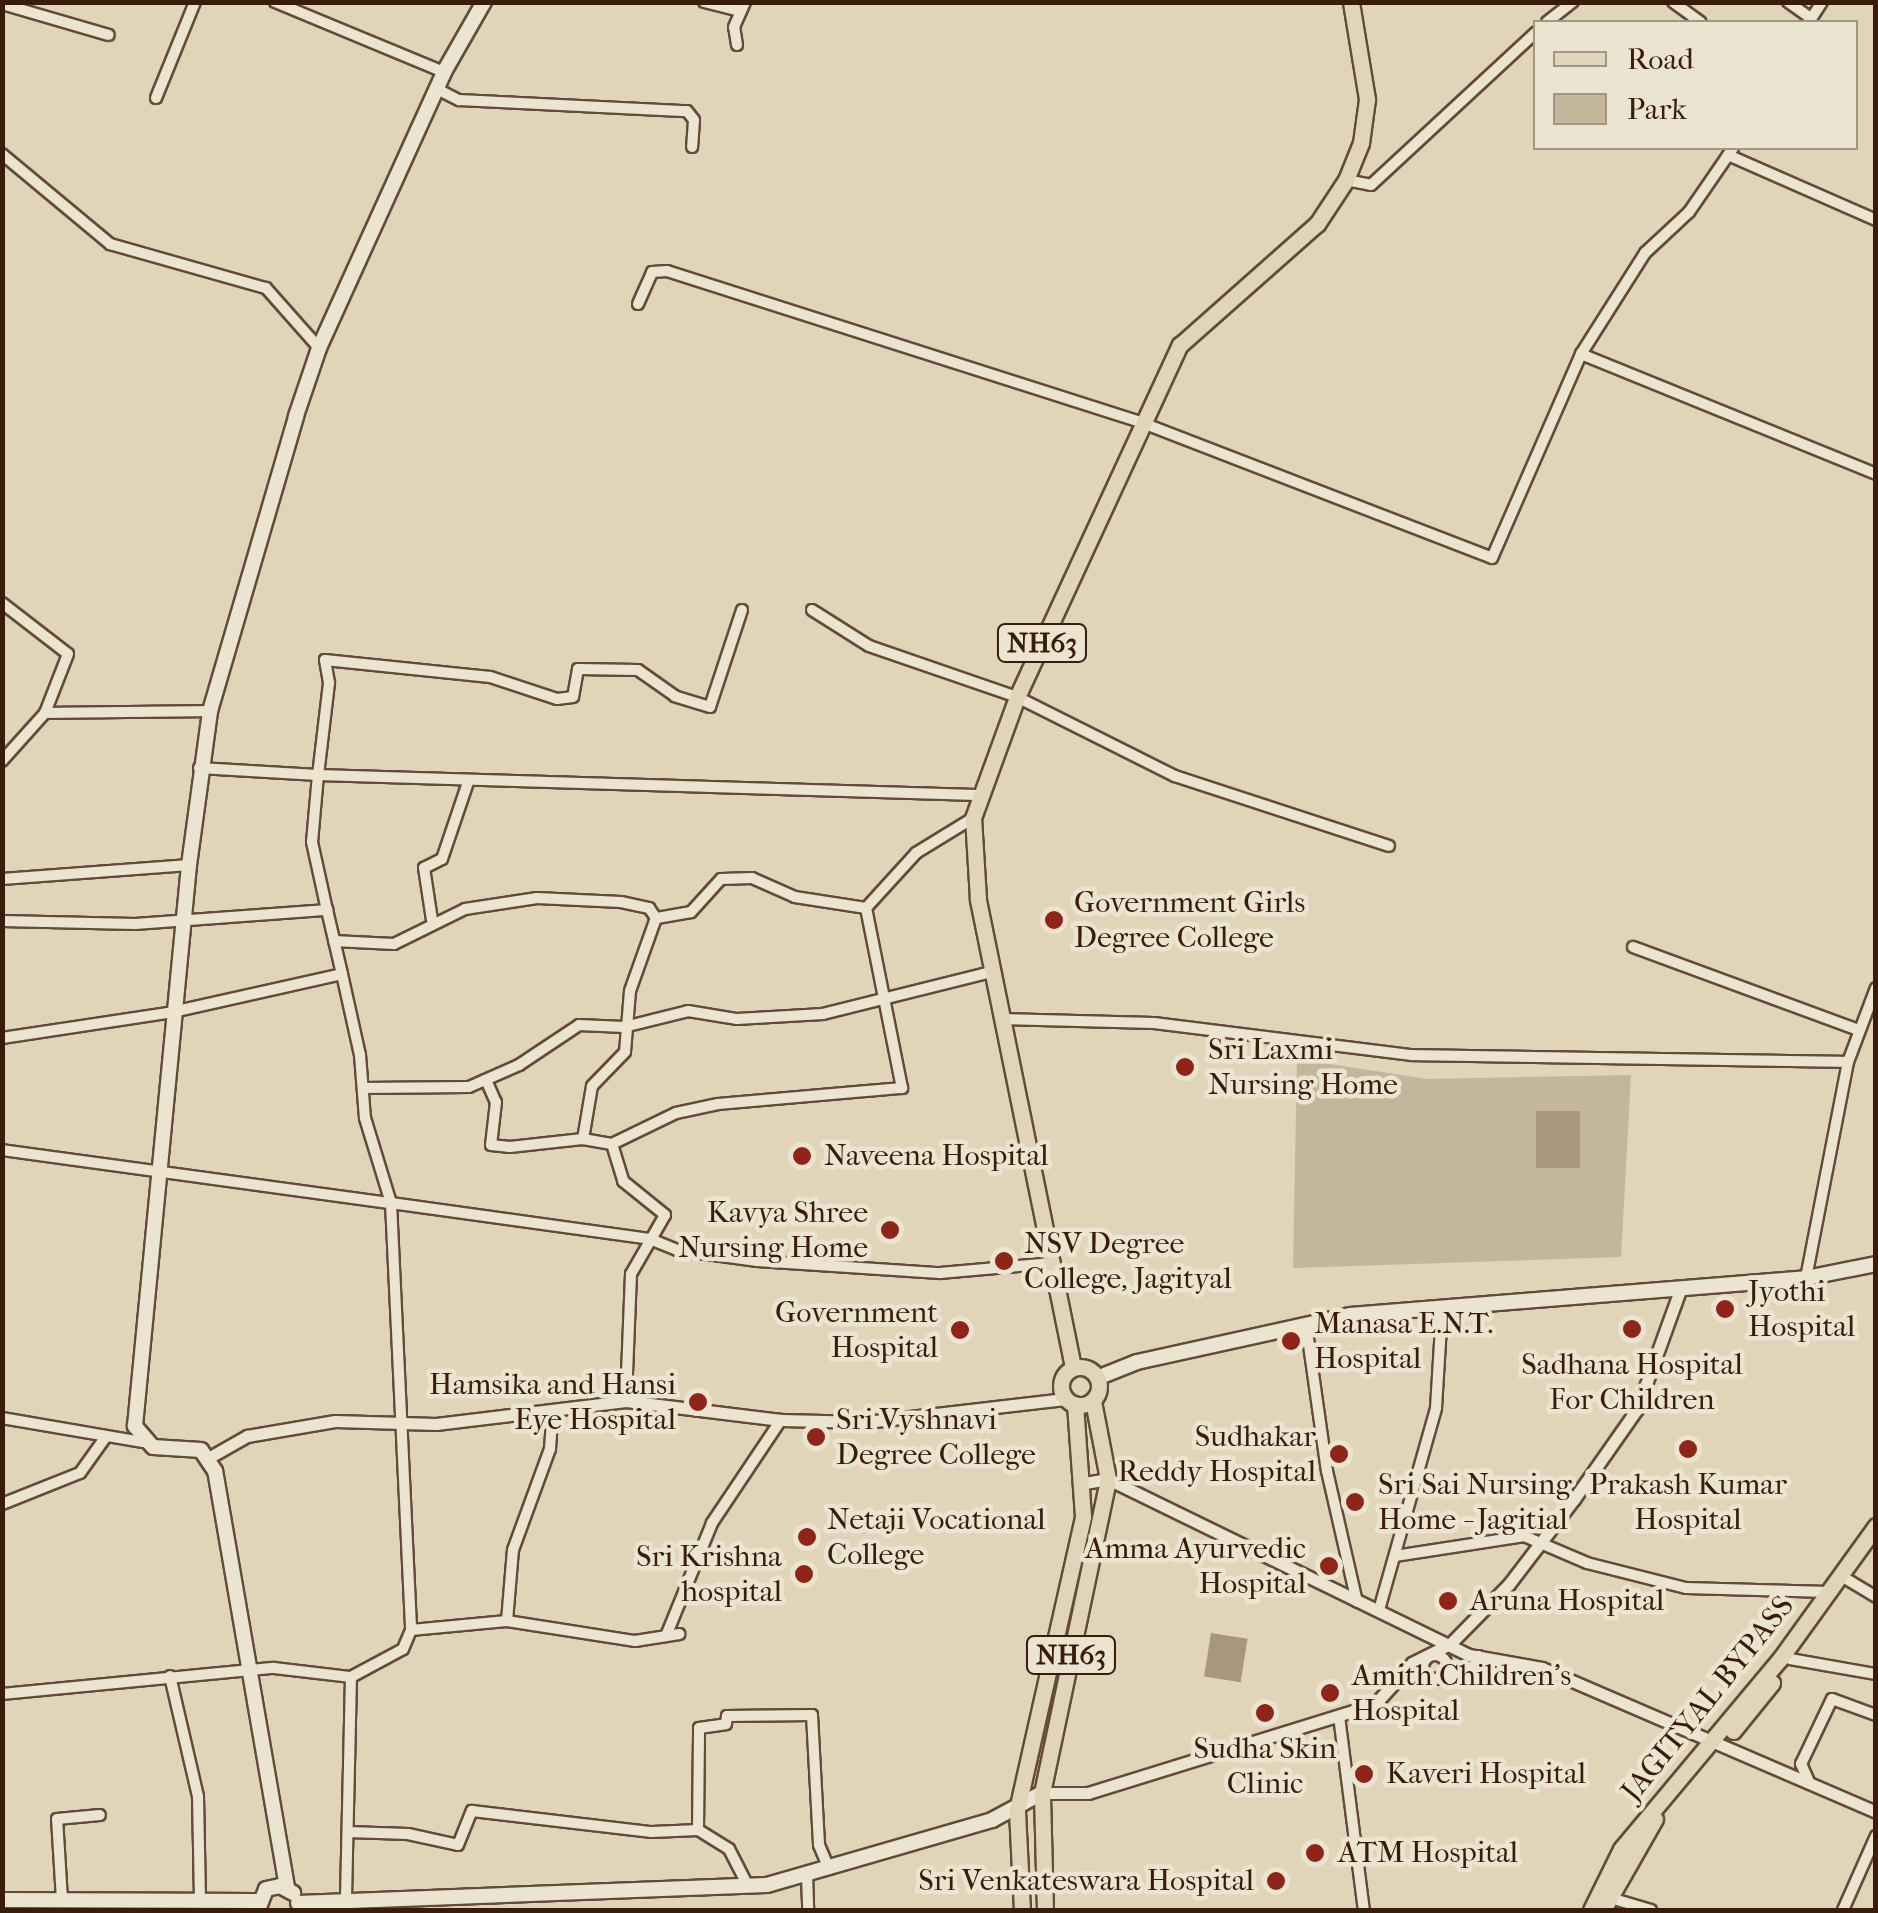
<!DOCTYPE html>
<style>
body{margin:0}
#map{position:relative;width:1878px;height:1913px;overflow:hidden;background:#e0d5b8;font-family:"IM FELL French Canon",serif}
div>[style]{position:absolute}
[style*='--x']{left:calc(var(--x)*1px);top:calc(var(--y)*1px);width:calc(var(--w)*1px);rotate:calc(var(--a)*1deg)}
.green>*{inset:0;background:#c4b69b}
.water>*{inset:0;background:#a8967e;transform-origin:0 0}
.roads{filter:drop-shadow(2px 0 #644a38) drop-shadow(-2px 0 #644a38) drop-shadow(0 2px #644a38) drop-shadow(0 -2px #644a38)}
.minor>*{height:10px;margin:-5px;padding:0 5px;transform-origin:5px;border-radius:5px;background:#ebe4d1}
.minor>.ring{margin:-5px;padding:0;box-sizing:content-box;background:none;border:10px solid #ebe4d1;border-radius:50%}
.tertiary>*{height:11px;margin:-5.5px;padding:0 5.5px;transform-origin:5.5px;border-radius:5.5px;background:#ebe4d1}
.secondary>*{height:14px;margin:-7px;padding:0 7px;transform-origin:7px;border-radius:7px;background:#ebe4d1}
.primary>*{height:15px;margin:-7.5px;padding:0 7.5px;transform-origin:7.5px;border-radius:7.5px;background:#e0d5b8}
.trunk>*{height:15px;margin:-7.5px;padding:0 7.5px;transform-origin:7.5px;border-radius:7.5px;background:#e0d5b8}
.trunk>.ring{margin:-7.5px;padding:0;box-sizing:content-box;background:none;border:15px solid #e0d5b8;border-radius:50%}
.dots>*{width:28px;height:28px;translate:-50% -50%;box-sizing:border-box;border:5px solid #ebe4d1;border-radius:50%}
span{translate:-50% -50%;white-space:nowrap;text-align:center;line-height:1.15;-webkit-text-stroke:9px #ebe4d1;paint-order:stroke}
.shield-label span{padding:2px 8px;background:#ebe4d1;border:2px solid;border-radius:8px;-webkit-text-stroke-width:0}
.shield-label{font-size:28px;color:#3a1c0d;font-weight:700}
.poi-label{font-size:30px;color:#3a1c0d}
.left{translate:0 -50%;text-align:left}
.right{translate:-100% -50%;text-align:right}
.street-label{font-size:30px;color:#3a1c0d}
.frame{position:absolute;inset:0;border:5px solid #3a1c0d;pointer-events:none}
.legend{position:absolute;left:1533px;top:20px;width:325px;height:130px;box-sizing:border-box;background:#ebe4d1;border:2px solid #a49483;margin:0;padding:12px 18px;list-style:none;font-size:30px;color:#3a1c0d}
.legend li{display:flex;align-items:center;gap:20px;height:50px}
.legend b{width:50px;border:2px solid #a49483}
</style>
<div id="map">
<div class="green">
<div style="clip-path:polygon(1297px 1059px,1427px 1079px,1631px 1075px,1621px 1257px,1293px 1268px)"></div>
</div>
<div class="water">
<div style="left:1536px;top:1111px;width:44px;height:57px"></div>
<div style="left:1211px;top:1633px;width:37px;height:44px;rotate:9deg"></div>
</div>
<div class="roads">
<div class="minor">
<div style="--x:275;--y:2;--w:183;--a:22.5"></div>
<div style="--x:704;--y:2;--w:38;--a:14"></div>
<div style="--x:1673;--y:2;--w:34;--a:36"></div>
<div style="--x:1788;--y:2;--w:28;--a:35"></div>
<div style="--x:2;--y:4;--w:111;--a:16.2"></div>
<div style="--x:1547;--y:22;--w:33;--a:-38"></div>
<div style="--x:1809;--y:22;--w:24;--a:-57"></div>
<div style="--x:737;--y:45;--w:18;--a:-99"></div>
<div style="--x:734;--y:27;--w:27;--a:-66"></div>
<div style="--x:437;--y:89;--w:25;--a:27"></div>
<div style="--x:459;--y:100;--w:228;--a:2.8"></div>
<div style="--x:687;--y:111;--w:11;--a:52"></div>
<div style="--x:694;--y:120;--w:27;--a:94"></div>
<div style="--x:156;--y:98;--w:104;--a:-67.9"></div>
<div style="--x:2;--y:154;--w:141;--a:39.8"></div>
<div style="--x:110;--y:244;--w:162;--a:15.8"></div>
<div style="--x:266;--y:288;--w:80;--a:48.5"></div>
<div style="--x:1728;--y:155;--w:162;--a:23.7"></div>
<div style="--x:1346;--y:180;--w:25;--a:11"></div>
<div style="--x:1371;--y:185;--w:225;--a:-42.8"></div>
<div style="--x:638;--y:304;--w:35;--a:-66"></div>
<div style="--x:652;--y:272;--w:15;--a:-4"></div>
<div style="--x:667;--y:271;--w:497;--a:17.7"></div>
<div style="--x:1140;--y:422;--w:377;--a:21.1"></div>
<div style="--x:1492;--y:558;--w:223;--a:-66.4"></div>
<div style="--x:1581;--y:354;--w:120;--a:-57.6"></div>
<div style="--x:1645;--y:253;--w:60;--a:-43"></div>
<div style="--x:1689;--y:212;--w:78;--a:-55.5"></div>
<div style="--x:1581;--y:354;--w:318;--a:22.1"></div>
<div style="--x:2;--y:603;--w:83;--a:37.7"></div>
<div style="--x:68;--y:654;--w:63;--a:111.3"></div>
<div style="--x:45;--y:713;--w:64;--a:131.9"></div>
<div style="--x:742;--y:610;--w:102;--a:108.3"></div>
<div style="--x:710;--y:707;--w:37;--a:-163"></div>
<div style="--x:675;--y:696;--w:45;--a:-144.9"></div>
<div style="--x:638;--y:670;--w:60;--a:-179"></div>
<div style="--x:578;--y:669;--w:28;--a:100"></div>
<div style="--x:573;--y:697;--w:16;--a:173"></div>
<div style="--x:557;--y:699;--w:71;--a:-161.8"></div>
<div style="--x:490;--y:677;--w:166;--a:-174.1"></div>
<div style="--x:325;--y:660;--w:23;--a:80"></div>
<div style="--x:329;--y:683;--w:93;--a:96.8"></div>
<div style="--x:318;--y:775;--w:659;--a:1.74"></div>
<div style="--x:812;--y:610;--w:67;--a:32.3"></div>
<div style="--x:869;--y:646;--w:157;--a:19"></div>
<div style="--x:1017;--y:697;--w:177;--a:26.6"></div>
<div style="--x:1175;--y:776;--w:225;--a:18.1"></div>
<div style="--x:45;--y:713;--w:165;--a:-0.7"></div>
<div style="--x:199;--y:768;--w:119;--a:3.4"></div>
<div style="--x:318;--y:775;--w:67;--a:95.1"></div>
<div style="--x:312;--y:842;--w:70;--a:77.6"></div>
<div style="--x:2;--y:879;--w:188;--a:-4.3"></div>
<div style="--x:866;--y:908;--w:74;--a:-47.7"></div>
<div style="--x:916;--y:853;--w:67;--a:-31.6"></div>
<div style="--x:432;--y:920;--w:53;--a:-98.7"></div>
<div style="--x:424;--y:868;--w:20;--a:-27"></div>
<div style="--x:442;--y:859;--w:81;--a:-71.3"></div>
<div style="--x:2;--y:921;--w:133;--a:1.3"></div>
<div style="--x:135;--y:924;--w:193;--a:-4.2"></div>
<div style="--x:327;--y:910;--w:66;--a:76.8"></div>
<div style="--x:334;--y:941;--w:60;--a:2.9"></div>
<div style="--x:394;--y:944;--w:79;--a:-26.2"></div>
<div style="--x:465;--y:909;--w:73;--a:-8.7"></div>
<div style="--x:537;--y:898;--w:84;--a:2.7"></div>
<div style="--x:621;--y:902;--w:29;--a:12"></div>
<div style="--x:649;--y:908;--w:12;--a:55"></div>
<div style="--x:1633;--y:947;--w:241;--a:20.2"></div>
<div style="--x:1001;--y:1019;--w:153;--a:1.5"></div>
<div style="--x:1154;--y:1023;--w:260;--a:7.1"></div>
<div style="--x:1412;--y:1055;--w:436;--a:0.9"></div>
<div style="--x:2;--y:1038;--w:168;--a:-8.6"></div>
<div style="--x:168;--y:1013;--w:178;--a:-12.6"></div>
<div style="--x:342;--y:974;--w:83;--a:77.5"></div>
<div style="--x:360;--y:1055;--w:63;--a:85.5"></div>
<div style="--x:365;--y:1118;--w:89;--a:73"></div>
<div style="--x:391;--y:1203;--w:261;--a:7.9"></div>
<div style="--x:650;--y:1239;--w:29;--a:22"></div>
<div style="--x:677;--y:1250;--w:81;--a:7.8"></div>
<div style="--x:757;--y:1261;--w:183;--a:3.8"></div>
<div style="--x:940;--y:1273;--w:113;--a:-5.1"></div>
<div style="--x:486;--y:1080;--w:24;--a:66"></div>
<div style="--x:496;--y:1102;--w:43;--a:96.6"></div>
<div style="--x:491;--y:1145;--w:19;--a:6"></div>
<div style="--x:510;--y:1147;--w:73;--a:-6.3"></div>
<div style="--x:583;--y:1139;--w:29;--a:10"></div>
<div style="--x:612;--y:1144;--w:71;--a:-25.8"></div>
<div style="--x:676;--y:1113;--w:43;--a:-12.1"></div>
<div style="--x:718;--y:1104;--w:185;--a:-5"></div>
<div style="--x:902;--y:1088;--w:184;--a:-101.3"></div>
<div style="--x:866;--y:908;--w:72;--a:-171.2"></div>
<div style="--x:795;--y:897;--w:47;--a:-156.2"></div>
<div style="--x:752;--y:878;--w:31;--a:178"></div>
<div style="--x:721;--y:879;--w:45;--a:132.3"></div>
<div style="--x:691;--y:912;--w:36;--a:170"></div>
<div style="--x:656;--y:918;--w:77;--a:109.6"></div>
<div style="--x:630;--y:991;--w:61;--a:94.7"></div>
<div style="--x:625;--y:1052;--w:47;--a:134.1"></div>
<div style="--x:592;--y:1086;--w:54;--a:99.6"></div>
<div style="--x:363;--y:1088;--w:106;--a:-0.5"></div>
<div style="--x:469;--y:1087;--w:55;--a:-23.7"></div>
<div style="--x:519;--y:1065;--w:72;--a:-33.7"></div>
<div style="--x:579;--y:1025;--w:45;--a:2.5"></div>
<div style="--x:624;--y:1027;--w:66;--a:-14"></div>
<div style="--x:688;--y:1011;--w:50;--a:9.3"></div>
<div style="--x:737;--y:1019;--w:86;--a:-3.3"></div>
<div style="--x:823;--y:1014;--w:174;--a:-14"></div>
<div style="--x:612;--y:1144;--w:39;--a:73"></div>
<div style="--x:623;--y:1181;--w:54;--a:39"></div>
<div style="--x:665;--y:1215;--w:68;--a:120"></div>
<div style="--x:631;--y:1274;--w:127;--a:92.3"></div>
<div style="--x:2;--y:1150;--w:393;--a:7.8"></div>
<div style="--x:391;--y:1203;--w:427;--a:87.3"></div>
<div style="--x:1806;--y:1278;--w:220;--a:-79"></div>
<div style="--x:1848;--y:1062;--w:79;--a:-69.3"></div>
<div style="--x:1306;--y:1324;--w:148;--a:81.9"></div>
<div style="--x:1327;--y:1471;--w:134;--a:77.1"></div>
<div style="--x:2;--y:1418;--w:143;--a:9.7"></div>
<div style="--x:2;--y:1504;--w:84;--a:-21.7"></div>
<div style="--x:80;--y:1473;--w:43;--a:-54.5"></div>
<div style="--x:1395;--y:1556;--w:131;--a:-8.8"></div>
<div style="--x:1524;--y:1536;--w:69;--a:23.2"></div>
<div style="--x:1587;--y:1563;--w:102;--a:14.2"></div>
<div style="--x:1686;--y:1588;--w:143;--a:1.6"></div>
<div style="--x:1848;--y:1580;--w:33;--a:31"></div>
<div style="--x:1379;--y:1610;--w:210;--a:-74.2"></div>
<div style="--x:1436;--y:1408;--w:99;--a:-86.5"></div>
<div style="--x:507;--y:1621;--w:71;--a:-85.2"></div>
<div style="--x:513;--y:1550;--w:108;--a:-69.9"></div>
<div style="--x:550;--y:1449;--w:39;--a:-86"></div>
<div style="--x:666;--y:1636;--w:122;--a:-67.8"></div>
<div style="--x:712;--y:1523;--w:124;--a:-56.2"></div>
<div class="ring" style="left:1423px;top:1655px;width:14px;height:14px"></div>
<div style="--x:1790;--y:1659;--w:86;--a:10"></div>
<div style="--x:170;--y:1676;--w:123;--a:76.9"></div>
<div style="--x:198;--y:1796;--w:106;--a:88.9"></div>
<div style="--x:351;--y:1677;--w:59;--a:-28.3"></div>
<div style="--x:403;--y:1649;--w:21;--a:-67"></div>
<div style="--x:411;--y:1630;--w:96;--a:-5.4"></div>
<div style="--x:507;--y:1621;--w:130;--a:8.9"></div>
<div style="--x:635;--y:1641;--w:45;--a:-9"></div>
<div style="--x:2;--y:1694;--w:273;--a:-5.5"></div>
<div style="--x:274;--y:1668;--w:78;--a:6.7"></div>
<div style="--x:351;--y:1677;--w:224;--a:91.3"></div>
<div style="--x:1339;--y:1716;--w:196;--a:82.7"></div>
<div style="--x:1810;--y:1784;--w:22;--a:-114"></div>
<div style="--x:1801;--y:1764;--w:72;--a:-64.5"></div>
<div style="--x:1832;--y:1699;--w:47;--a:20"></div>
<div style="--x:348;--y:1832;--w:60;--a:1.9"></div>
<div style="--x:408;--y:1834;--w:51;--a:12.4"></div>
<div style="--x:458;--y:1845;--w:37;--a:-68"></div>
<div style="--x:472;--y:1811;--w:181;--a:6.7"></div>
<div style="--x:652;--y:1832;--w:46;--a:-2.5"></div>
<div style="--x:807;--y:1875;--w:35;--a:88"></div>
<div style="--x:748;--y:1886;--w:42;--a:-117.2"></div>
<div style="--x:729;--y:1849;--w:36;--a:-148"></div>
<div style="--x:698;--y:1830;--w:102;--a:-89.4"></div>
<div style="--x:699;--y:1728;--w:27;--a:-8"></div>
<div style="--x:726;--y:1724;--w:8;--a:-83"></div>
<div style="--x:727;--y:1716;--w:85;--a:-0.7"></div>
<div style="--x:812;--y:1715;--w:130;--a:86.9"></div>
<div style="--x:819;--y:1845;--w:26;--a:67"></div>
<div style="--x:1607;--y:1897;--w:46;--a:16.5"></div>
<div style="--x:62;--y:1900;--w:81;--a:-93.5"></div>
<div style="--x:57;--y:1819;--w:43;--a:-5.3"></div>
<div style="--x:1843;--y:1910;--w:81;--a:-66"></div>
</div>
<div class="tertiary">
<div style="--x:210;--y:1457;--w:43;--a:-29.6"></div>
<div style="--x:247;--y:1436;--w:89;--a:-9.7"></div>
<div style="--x:335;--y:1421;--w:101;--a:1.7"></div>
<div style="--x:436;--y:1424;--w:191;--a:-6.9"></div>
<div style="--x:626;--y:1401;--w:156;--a:7"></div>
<div style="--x:781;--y:1420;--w:85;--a:1.3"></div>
<div style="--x:866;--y:1422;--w:200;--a:-6.6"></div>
<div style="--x:1085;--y:1483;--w:23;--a:-10"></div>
<div style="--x:1108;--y:1479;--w:402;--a:26"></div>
<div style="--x:1469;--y:1655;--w:74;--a:10.1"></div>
<div style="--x:1542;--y:1668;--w:364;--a:23.3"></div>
<div style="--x:1444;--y:1676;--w:37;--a:-19"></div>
<div style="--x:1479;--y:1664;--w:8;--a:-97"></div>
<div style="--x:1042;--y:1793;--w:46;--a:0"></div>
<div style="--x:1088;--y:1793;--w:300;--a:-17.2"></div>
<div style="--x:1375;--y:1704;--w:55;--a:-47.9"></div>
<div style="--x:1412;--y:1663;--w:42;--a:-26.6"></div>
<div style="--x:1450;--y:1644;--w:84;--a:-45.5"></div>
<div style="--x:1509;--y:1584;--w:107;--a:-52.6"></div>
<div style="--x:1574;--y:1499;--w:110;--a:-55"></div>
<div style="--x:1637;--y:1409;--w:127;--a:-70.1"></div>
</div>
<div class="secondary">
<div style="--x:1097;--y:1378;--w:43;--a:-21.8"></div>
<div style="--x:1137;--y:1362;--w:218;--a:-12.4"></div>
<div style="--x:1350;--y:1315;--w:457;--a:-4.6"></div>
<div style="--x:1806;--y:1278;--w:71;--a:-11.3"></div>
<div style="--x:287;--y:1887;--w:422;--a:-99.8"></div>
<div style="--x:215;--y:1471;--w:25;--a:-124"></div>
<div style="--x:201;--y:1450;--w:48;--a:-176.4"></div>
<div style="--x:153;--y:1447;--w:28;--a:-131"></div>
<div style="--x:135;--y:1426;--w:564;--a:-84.5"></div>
<div style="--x:189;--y:865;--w:155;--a:-82.2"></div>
<div style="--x:210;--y:711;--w:307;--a:-73.7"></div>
<div style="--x:296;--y:416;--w:72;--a:-71.3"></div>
<div style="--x:319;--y:348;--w:303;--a:-65.6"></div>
<div style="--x:444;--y:72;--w:81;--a:-60.3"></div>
<div style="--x:2;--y:1900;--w:256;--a:0.2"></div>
<div style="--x:298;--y:1903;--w:469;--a:-2.2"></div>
<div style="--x:767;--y:1885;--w:234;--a:-16.1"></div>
<div style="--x:992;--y:1820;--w:57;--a:-28.4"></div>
<div style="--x:258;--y:1910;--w:22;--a:-69"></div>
<div style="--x:266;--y:1889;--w:14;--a:-12"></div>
<div style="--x:280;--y:1886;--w:15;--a:28"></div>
</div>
<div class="primary">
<div style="--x:1733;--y:1731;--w:62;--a:-50.9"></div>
<div style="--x:1591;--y:1910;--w:68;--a:-63.8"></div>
<div style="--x:1621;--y:1849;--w:248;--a:-50.1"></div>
<div style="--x:1780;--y:1659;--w:164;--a:-54.2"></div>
<div style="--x:1603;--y:1910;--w:105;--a:-60.3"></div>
</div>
<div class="trunk">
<div class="ring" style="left:1061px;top:1367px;width:23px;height:23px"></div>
<div style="--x:1073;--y:1367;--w:478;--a:-101.5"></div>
<div style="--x:978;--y:899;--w:81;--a:-93.5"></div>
<div style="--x:973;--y:818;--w:129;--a:-70"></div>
<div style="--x:1017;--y:697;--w:388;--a:-65.2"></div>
<div style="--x:1180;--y:345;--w:183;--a:-41.5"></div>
<div style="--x:1317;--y:224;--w:53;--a:-56.6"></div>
<div style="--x:1346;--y:180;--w:40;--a:-68"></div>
<div style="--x:1361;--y:143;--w:44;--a:-82.2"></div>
<div style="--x:1367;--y:99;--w:98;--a:-99.4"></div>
<div style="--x:1022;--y:1910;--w:100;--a:-92.9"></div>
<div style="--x:1017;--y:1810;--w:301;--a:-77.3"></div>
<div style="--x:1083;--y:1516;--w:112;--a:-94.1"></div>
<div style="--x:1045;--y:1910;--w:117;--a:-91.5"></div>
<div style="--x:1042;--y:1793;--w:321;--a:-78.1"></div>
<div style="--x:1108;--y:1479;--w:79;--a:-100.9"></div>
</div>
</div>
<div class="dots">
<div style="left:1054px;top:920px;background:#8f2418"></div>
<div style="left:1185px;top:1067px;background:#8f2418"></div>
<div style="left:802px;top:1156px;background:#8f2418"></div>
<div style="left:890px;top:1230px;background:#8f2418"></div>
<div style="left:1004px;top:1261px;background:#8f2418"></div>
<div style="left:1725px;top:1309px;background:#8f2418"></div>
<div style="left:1632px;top:1329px;background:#8f2418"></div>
<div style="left:960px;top:1330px;background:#8f2418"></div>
<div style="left:1291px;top:1341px;background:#8f2418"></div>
<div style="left:698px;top:1402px;background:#8f2418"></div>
<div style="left:816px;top:1437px;background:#8f2418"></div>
<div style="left:1688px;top:1449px;background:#8f2418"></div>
<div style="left:1339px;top:1454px;background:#8f2418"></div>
<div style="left:1355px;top:1502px;background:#8f2418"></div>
<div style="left:807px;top:1537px;background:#8f2418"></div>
<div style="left:1329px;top:1566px;background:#8f2418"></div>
<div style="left:804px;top:1574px;background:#8f2418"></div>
<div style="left:1448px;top:1601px;background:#8f2418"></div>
<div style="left:1330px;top:1693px;background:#8f2418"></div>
<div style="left:1265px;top:1713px;background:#8f2418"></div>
<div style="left:1364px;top:1774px;background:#8f2418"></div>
<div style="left:1315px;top:1853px;background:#8f2418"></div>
<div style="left:1276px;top:1881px;background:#8f2418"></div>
</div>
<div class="shield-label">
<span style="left:1042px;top:643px">NH63</span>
<span style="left:1071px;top:1655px">NH63</span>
</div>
<div class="poi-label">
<span class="left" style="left:1074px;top:920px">Government Girls<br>Degree College</span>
<span class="left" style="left:1208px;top:1067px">Sri Laxmi<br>Nursing Home</span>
<span class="left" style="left:824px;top:1156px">Naveena Hospital</span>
<span class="right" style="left:868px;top:1230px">Kavya Shree<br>Nursing Home</span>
<span class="left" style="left:1024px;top:1261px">NSV Degree<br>College, Jagityal</span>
<span class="left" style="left:1748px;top:1309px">Jyothi<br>Hospital</span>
<span class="right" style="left:938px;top:1330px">Government<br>Hospital</span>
<span class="left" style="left:1314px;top:1341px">Manasa E.N.T.<br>Hospital</span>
<span style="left:1632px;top:1382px">Sadhana Hospital<br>For Children</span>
<span class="right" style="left:676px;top:1402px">Hamsika and Hansi<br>Eye Hospital</span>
<span class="left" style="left:836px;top:1437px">Sri Vyshnavi<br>Degree College</span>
<span class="right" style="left:1316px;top:1454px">Sudhakar<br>Reddy Hospital</span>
<span class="left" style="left:1378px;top:1502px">Sri Sai Nursing<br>Home - Jagitial</span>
<span style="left:1688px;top:1502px">Prakash Kumar<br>Hospital</span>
<span class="left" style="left:827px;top:1537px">Netaji Vocational<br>College</span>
<span class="right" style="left:1306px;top:1566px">Amma Ayurvedic<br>Hospital</span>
<span class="right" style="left:782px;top:1574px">Sri Krishna<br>hospital</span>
<span class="left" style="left:1470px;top:1601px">Aruna Hospital</span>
<span class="left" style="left:1352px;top:1693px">Amith Children's<br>Hospital</span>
<span style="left:1265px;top:1766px">Sudha Skin<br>Clinic</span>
<span class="left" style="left:1386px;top:1774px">Kaveri Hospital</span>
<span class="left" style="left:1338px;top:1853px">ATM Hospital</span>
<span class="right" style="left:1254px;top:1881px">Sri Venkateswara Hospital</span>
</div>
<div class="street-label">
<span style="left:1708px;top:1699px;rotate:-51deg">JAGITYAL BYPASS</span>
</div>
<div class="frame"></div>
<ul class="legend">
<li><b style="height:12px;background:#e0d5b8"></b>Road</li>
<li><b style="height:28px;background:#c4b69b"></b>Park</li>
</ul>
</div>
